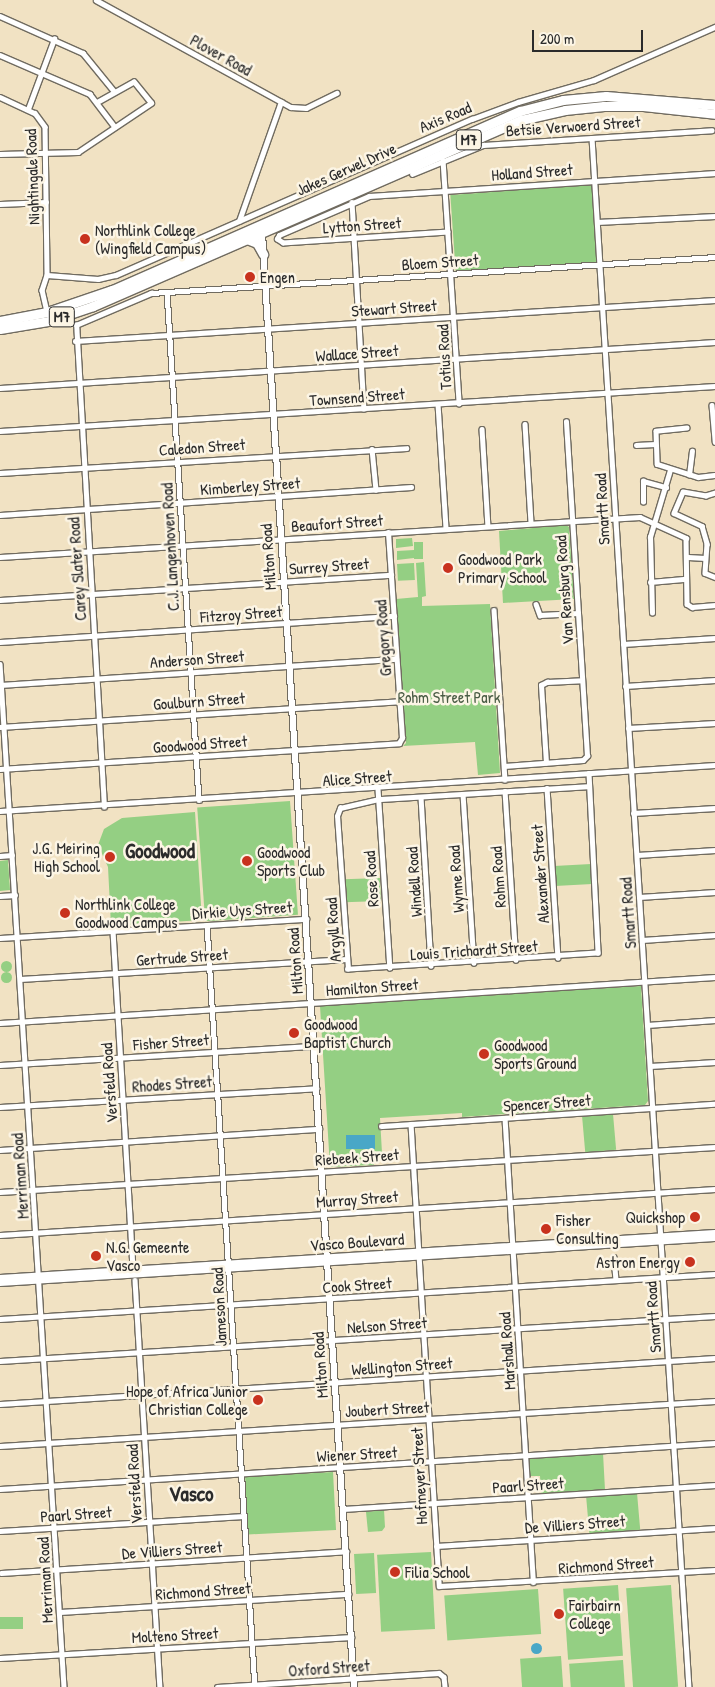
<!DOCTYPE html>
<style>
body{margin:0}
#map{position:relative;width:715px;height:1687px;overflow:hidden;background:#f1e2c3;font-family:"Patrick Hand",sans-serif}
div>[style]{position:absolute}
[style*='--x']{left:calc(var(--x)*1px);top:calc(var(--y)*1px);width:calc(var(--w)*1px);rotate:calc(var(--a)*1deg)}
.green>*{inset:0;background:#94cf83;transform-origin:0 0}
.round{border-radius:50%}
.water>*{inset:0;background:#49a7c7;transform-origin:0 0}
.roads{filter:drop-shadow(1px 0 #706b60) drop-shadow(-1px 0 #706b60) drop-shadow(0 1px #706b60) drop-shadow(0 -1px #706b60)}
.street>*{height:4.5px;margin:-2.25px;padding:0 2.25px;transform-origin:2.25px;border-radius:2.25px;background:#fff}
.secondary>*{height:6px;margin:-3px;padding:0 3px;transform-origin:3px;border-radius:3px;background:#fff}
.highway>*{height:9px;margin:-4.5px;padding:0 4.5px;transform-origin:4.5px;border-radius:4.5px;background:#fff}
.dots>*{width:14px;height:14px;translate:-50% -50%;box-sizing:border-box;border:2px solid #fcf5e5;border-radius:50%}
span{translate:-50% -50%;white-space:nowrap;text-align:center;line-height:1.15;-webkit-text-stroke:5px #fcf5e5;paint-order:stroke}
.shield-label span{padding:1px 4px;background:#fcf5e5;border:1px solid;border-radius:4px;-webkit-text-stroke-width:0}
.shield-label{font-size:15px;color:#2b2b2b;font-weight:700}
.street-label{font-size:16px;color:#2b2b2b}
.poi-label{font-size:16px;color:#2b2b2b}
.left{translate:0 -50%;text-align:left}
.right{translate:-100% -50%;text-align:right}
.park-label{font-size:16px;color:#4a5c45}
.district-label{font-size:21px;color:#2b2b2b;font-weight:700}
.scale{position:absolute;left:532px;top:30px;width:111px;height:22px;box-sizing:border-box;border:2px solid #2b2b2b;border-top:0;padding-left:6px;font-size:15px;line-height:18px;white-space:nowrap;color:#2b2b2b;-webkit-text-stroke:4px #fcf5e5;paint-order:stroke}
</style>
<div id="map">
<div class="green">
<div style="left:592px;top:185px;width:77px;height:142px;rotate:86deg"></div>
<div style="clip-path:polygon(566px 525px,569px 527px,574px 599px,503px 603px,499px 531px)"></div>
<div style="clip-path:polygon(412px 538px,413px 546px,396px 548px,396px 539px)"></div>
<div style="left:414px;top:542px;width:9px;height:17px"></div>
<div style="clip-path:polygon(414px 550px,414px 558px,397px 560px,397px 551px)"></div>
<div style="clip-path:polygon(424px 562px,426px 596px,422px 597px,422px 606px,490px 604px,500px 773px,478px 775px,475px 742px,403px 746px,406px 743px,396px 599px,418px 597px,416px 563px)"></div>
<div style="left:414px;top:563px;width:17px;height:17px;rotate:87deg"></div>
<div style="left:290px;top:801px;width:114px;height:93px;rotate:86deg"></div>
<div style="clip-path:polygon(195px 812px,202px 920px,111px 926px,108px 867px,98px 845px,104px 829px,122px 818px)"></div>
<div style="clip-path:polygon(8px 860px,10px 890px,0 891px,0 861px)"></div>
<div style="left:591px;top:864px;width:20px;height:37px;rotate:87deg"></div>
<div style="left:380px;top:878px;width:23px;height:36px;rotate:88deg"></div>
<div class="round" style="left:0.5px;top:960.5px;width:11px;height:11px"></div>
<div class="round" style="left:0.5px;top:971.5px;width:11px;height:11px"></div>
<div style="clip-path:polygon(641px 986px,648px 1101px,645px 1105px,462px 1117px,462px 1113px,380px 1118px,382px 1153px,373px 1154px,374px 1165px,330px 1167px,320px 1006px)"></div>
<div style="left:613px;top:1114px;width:36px;height:31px;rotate:85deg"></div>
<div style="clip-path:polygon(603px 1453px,605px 1490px,541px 1494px,540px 1476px,529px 1476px,529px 1458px)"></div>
<div style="left:333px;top:1472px;width:58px;height:88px;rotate:87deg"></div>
<div style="left:637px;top:1493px;width:37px;height:51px;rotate:85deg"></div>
<div style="clip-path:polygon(384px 1510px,385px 1527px,382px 1531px,368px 1532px,366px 1512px)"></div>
<div style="left:431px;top:1552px;width:77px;height:54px;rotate:87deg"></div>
<div style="left:374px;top:1553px;width:40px;height:20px;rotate:87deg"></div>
<div style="left:618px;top:1585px;width:71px;height:55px;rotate:86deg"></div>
<div style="left:671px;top:1585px;width:102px;height:45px;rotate:86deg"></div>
<div style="left:538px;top:1589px;width:45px;height:94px;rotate:86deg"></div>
<div style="left:23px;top:1617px;width:12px;height:23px;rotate:90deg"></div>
<div style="left:561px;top:1656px;width:31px;height:41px;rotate:86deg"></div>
<div style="left:623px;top:1660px;width:27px;height:54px;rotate:86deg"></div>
</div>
<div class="water">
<div style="left:375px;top:1135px;width:14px;height:29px;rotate:90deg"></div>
<div class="round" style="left:530.5px;top:1642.5px;width:11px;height:11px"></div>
</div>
<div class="roads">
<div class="street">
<div style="--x:96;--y:0;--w:222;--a:28.8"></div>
<div style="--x:291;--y:107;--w:15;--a:4"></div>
<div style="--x:306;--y:108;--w:34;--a:-26"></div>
<div style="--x:0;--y:16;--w:91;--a:24"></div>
<div style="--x:83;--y:53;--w:49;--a:50.8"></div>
<div style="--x:0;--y:55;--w:98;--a:23.4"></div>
<div style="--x:90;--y:94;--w:41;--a:52.9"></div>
<div style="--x:0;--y:97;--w:38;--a:25"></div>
<div style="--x:35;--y:113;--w:17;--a:54"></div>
<div style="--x:45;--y:127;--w:148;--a:89.2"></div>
<div style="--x:47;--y:275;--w:16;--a:108"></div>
<div style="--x:42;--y:290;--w:23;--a:77"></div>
<div style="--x:28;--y:109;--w:75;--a:-69.6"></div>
<div style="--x:592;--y:138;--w:1552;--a:86.42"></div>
<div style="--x:0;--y:154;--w:78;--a:-1.5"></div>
<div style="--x:78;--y:152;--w:88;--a:-33.9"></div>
<div style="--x:151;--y:103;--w:27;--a:-129"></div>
<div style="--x:134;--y:82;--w:41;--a:150.9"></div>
<div style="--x:443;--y:160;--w:244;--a:86.2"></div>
<div style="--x:412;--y:174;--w:77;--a:-22.2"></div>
<div style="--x:483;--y:145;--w:229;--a:-3.7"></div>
<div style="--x:352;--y:202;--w:207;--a:86.7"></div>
<div style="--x:0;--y:204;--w:46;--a:-2.5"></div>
<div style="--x:239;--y:221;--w:126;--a:-70.6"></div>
<div style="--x:597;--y:222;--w:118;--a:-2.9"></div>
<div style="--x:448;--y:232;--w:165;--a:176.2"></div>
<div style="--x:283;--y:243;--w:7;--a:-146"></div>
<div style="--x:277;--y:239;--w:4;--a:-63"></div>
<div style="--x:279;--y:235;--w:98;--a:-23.4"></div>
<div style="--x:369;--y:196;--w:347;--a:-3.8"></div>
<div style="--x:47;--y:275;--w:51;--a:4.5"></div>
<div style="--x:98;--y:279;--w:18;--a:-13"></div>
<div style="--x:116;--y:275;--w:389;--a:-23.7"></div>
<div style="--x:472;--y:119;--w:49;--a:-20.3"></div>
<div style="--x:518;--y:102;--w:79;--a:-16.1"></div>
<div style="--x:594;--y:80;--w:132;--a:-23.7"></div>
<div style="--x:167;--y:292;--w:509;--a:86.4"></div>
<div style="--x:75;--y:341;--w:641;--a:-3.67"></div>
<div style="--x:0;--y:388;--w:716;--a:-3.68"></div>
<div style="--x:438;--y:404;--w:125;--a:86.3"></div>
<div style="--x:712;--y:405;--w:37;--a:85"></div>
<div style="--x:525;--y:424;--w:99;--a:86.5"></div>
<div style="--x:687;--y:428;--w:31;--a:174"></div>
<div style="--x:656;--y:431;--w:33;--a:88"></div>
<div style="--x:657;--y:464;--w:43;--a:17.6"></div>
<div style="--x:698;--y:477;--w:16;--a:-7"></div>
<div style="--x:482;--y:429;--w:97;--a:86.5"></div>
<div style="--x:0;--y:431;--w:716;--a:-3.6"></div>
<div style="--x:636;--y:445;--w:19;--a:-3"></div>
<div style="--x:372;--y:449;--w:41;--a:84.4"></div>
<div style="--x:0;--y:473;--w:407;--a:-3.5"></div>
<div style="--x:689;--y:475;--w:24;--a:-83"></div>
<div style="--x:715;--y:493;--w:9;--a:162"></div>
<div style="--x:706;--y:496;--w:23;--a:-170"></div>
<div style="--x:683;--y:492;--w:23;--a:113"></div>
<div style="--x:674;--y:513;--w:31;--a:25"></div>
<div style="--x:702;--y:526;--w:19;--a:74"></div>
<div style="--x:707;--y:544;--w:29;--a:94"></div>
<div style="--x:705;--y:573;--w:11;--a:22"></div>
<div style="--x:643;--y:502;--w:21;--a:-90"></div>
<div style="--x:643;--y:481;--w:24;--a:15"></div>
<div style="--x:0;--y:515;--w:412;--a:-3.9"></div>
<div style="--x:0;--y:557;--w:641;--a:-3.58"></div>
<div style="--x:640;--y:517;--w:51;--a:24.5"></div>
<div style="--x:686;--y:538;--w:66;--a:89.1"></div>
<div style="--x:687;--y:604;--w:6;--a:31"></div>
<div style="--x:692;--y:607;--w:23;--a:-5"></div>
<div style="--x:688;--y:557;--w:17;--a:3"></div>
<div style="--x:650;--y:582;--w:36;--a:-5"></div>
<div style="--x:0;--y:600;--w:392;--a:-3.7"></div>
<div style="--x:536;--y:604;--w:12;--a:70"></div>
<div style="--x:540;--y:615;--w:38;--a:-3"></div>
<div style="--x:494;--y:610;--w:170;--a:86.3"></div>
<div style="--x:652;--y:613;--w:76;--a:-91.5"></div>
<div style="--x:650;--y:537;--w:70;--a:-73.4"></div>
<div style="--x:0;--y:642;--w:395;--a:-3.8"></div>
<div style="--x:623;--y:644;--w:92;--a:-3.7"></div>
<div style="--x:0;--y:664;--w:1025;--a:86.42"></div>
<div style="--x:0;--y:685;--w:397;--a:-3.8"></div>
<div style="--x:625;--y:686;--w:90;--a:-3.8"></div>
<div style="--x:0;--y:727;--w:400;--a:-3.7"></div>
<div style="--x:628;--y:728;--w:87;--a:-3.3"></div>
<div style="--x:546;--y:763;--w:78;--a:-93.7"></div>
<div style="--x:541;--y:685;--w:7;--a:-27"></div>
<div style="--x:547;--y:682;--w:35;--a:-3"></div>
<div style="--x:504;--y:766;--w:79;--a:-4.3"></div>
<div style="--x:583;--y:760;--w:6;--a:-45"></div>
<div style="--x:587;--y:756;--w:335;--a:-93.6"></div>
<div style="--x:0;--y:769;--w:400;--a:-3.7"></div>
<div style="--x:399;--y:743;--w:6;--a:-59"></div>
<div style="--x:402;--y:738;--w:206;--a:-93.9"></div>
<div style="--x:589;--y:773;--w:180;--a:87.1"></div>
<div style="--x:598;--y:953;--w:251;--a:176.3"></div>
<div style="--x:348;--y:969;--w:153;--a:-94.1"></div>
<div style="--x:337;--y:816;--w:9;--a:-69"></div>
<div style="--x:340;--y:808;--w:40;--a:-13"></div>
<div style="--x:379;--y:799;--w:210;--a:-3.5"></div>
<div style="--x:547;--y:788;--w:170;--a:86.3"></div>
<div style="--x:378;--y:789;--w:179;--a:86.2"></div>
<div style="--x:505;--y:791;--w:169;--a:86.3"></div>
<div style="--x:463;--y:794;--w:169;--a:86.3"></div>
<div style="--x:421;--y:797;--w:169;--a:86.6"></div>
<div style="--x:104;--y:807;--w:483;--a:-93.3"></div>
<div style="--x:76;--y:325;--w:82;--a:-23.1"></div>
<div style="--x:151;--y:293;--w:565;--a:-3.65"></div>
<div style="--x:0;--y:811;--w:716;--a:-3.68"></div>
<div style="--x:633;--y:813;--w:82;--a:-3.5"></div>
<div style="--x:637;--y:855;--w:78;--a:-3.7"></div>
<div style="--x:0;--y:856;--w:12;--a:-5"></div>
<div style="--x:0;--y:896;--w:15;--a:-4"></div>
<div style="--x:639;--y:897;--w:76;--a:-3.8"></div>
<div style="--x:207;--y:925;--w:764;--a:86.4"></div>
<div style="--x:113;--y:931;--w:334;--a:86.6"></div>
<div style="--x:0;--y:938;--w:307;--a:-3.6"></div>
<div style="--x:642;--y:940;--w:73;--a:-3.9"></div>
<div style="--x:20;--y:979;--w:327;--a:-3.5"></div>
<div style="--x:0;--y:1023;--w:716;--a:-3.68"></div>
<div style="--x:647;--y:1025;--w:68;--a:-4.2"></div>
<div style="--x:0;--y:1065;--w:315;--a:-3.5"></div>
<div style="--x:650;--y:1066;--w:65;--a:-3.5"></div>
<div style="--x:0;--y:1107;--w:317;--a:-3.4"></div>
<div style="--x:505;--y:1118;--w:465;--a:86.5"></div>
<div style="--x:411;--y:1124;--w:463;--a:86.5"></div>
<div style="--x:439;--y:1586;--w:276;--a:-3.3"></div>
<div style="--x:381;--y:1126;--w:335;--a:-3.8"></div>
<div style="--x:0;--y:1150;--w:320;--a:-3.8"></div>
<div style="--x:0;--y:1192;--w:716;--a:-3.6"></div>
<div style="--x:0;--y:1235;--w:716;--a:-3.68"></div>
<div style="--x:614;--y:1257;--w:23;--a:85"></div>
<div style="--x:135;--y:1280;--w:408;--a:86.5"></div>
<div style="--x:0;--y:1319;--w:716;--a:-3.6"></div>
<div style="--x:0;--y:1361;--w:716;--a:-3.6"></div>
<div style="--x:0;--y:1404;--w:716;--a:-3.68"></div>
<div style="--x:0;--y:1446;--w:716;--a:-3.6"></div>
<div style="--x:0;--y:1489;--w:716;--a:-3.68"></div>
<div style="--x:343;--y:1509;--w:373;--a:-3.7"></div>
<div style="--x:0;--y:1531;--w:244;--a:-3.5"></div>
<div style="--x:436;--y:1546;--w:280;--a:-3.7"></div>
<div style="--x:1;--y:1573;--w:346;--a:-3.6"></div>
<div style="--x:60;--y:1612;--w:289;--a:-3.6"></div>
<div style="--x:0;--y:1658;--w:352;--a:-3.4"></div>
<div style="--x:217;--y:1687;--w:222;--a:-3.6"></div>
<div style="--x:439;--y:1673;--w:6;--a:39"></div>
<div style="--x:444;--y:1677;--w:10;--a:84"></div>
</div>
<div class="secondary">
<div style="--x:262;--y:233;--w:1457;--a:86.38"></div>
<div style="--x:0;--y:1278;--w:716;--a:-3.6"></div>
<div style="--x:0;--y:1283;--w:716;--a:-3.6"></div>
</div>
<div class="highway">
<div style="--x:247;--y:239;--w:11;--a:22"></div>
<div style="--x:257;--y:243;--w:13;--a:61"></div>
<div style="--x:0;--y:321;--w:48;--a:-10.8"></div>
<div style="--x:47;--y:312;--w:69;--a:-18.7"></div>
<div style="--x:112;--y:290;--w:446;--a:-23.7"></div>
<div style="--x:520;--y:111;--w:44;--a:-14.3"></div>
<div style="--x:563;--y:100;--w:43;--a:-5.3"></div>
<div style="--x:606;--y:96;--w:109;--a:4.7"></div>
<div style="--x:0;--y:329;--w:50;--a:-9.3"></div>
<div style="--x:49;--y:321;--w:46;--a:-18.8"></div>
<div style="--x:93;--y:306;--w:467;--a:-23.5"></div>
<div style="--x:521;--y:120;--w:45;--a:-12.8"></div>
<div style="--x:565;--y:110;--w:39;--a:-6"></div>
<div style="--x:604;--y:106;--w:39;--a:0"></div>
<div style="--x:643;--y:106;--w:72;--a:6.3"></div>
</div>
</div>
<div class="dots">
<div style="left:85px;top:239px;background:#c8321e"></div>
<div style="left:250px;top:277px;background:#c8321e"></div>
<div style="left:448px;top:568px;background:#c8321e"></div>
<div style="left:110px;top:857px;background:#c8321e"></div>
<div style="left:247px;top:861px;background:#c8321e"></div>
<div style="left:65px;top:913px;background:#c8321e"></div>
<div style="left:294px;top:1033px;background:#c8321e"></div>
<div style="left:484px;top:1054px;background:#c8321e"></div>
<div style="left:695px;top:1217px;background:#c8321e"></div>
<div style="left:546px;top:1229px;background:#c8321e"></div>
<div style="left:96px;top:1256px;background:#c8321e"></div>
<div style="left:690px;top:1262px;background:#c8321e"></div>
<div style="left:258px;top:1400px;background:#c8321e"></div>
<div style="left:395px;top:1572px;background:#c8321e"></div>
<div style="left:559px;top:1614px;background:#c8321e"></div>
</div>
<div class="shield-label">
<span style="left:469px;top:140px">M7</span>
<span style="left:62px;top:317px">M7</span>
</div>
<div class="street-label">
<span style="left:221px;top:55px;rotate:29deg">Plover Road</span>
<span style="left:445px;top:117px;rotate:-23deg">Axis Road</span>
<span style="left:573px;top:126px;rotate:-4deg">Betsie Verwoerd Street</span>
<span style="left:346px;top:169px;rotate:-24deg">Jakes Gerwel Drive</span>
<span style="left:532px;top:172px;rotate:-4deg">Holland Street</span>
<span style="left:32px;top:177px;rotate:-92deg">Nightingale Road</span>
<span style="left:362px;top:225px;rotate:-4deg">Lytton Street</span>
<span style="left:440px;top:262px;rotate:-4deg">Bloem Street</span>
<span style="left:394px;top:308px;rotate:-4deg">Stewart Street</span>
<span style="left:357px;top:353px;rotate:-4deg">Wallace Street</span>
<span style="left:444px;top:357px;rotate:-93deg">Totius Road</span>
<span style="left:357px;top:397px;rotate:-4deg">Townsend Street</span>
<span style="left:202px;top:447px;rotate:-4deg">Caledon Street</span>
<span style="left:250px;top:486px;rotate:-4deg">Kimberley Street</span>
<span style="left:602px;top:509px;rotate:-93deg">Smartt Road</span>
<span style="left:337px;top:523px;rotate:-4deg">Beaufort Street</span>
<span style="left:170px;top:547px;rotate:-93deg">C.J. Langenhoven Road</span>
<span style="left:268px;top:557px;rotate:-94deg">Milton Road</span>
<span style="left:329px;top:566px;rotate:-4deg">Surrey Street</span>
<span style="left:77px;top:569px;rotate:-94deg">Carey Slater Road</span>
<span style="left:564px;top:590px;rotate:-94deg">Van Rensburg Road</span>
<span style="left:241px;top:614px;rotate:-4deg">Fitzroy Street</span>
<span style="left:383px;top:638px;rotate:-94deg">Gregory Road</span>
<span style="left:197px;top:659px;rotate:-4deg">Anderson Street</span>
<span style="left:199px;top:701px;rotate:-4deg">Goulburn Street</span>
<span style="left:200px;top:744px;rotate:-4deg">Goodwood Street</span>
<span style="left:357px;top:778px;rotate:-4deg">Alice Street</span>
<span style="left:540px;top:874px;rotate:-94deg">Alexander Street</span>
<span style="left:498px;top:877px;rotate:-94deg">Rohm Road</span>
<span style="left:371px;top:879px;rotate:-94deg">Rose Road</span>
<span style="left:456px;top:879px;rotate:-94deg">Wynne Road</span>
<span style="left:414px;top:882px;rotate:-94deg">Windell Road</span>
<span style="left:242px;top:910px;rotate:-4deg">Dirkie Uys Street</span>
<span style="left:628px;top:913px;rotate:-94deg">Smartt Road</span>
<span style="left:333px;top:930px;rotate:-94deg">Argyll Road</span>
<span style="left:474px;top:950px;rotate:-4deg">Louis Trichardt Street</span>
<span style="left:182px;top:957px;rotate:-4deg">Gertrude Street</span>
<span style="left:295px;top:961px;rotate:-94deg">Milton Road</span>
<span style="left:372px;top:987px;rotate:-4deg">Hamilton Street</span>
<span style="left:171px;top:1042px;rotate:-4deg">Fisher Street</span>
<span style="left:109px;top:1083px;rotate:-94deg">Versfeld Road</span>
<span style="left:172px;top:1084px;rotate:-4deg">Rhodes Street</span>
<span style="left:547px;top:1103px;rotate:-4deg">Spencer Street</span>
<span style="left:357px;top:1157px;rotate:-4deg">Riebeek Street</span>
<span style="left:20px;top:1176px;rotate:-94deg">Merriman Road</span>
<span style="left:357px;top:1199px;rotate:-4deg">Murray Street</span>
<span style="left:357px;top:1242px;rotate:-4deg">Vasco Boulevard</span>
<span style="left:357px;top:1285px;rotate:-4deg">Cook Street</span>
<span style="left:219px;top:1307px;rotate:-93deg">Jameson Road</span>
<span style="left:653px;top:1317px;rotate:-94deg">Smartt Road</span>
<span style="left:387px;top:1325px;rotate:-4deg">Nelson Street</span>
<span style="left:507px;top:1351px;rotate:-94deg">Marshall Road</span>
<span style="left:320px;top:1365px;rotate:-94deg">Milton Road</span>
<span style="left:402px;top:1366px;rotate:-4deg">Wellington Street</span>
<span style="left:387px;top:1409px;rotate:-3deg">Joubert Street</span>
<span style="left:357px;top:1454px;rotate:-3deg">Wiener Street</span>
<span style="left:419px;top:1476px;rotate:-93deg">Hofmeyer Street</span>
<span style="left:134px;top:1484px;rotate:-93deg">Versfeld Road</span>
<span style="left:528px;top:1485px;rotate:-4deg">Paarl Street</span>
<span style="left:76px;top:1514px;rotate:-4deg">Paarl Street</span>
<span style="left:575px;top:1524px;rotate:-4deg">De Villiers Street</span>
<span style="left:172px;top:1550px;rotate:-4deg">De Villiers Street</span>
<span style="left:606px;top:1565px;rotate:-4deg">Richmond Street</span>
<span style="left:45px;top:1580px;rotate:-93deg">Merriman Road</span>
<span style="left:203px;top:1591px;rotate:-4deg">Richmond Street</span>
<span style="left:175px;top:1635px;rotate:-3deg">Molteno Street</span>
<span style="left:329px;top:1668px;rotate:-4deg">Oxford Street</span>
</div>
<div class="poi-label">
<span class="left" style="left:95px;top:239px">Northlink College<br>(Wingfield Campus)</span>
<span class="left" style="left:260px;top:277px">Engen</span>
<span class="left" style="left:458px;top:568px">Goodwood Park<br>Primary School</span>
<span class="right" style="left:100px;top:857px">J.G. Meiring<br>High School</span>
<span class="left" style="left:257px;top:861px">Goodwood<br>Sports Club</span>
<span class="left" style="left:75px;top:913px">Northlink College<br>Goodwood Campus</span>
<span class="left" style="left:304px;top:1033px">Goodwood<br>Baptist Church</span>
<span class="left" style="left:494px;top:1054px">Goodwood<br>Sports Ground</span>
<span class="right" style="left:685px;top:1217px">Quickshop</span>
<span class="left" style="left:556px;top:1229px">Fisher<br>Consulting</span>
<span class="left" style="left:106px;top:1256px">N.G. Gemeente<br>Vasco</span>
<span class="right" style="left:680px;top:1262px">Astron Energy</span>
<span class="right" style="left:248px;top:1400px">Hope of Africa Junior<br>Christian College</span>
<span class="left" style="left:405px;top:1572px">Filia School</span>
<span class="left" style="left:569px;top:1614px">Fairbairn<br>College</span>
</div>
<div class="park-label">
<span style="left:449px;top:697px">Rohm Street Park</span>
</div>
<div class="district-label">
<span style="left:160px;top:851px">Goodwood</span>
<span style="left:191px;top:1494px">Vasco</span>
</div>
<div class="scale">200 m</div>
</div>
